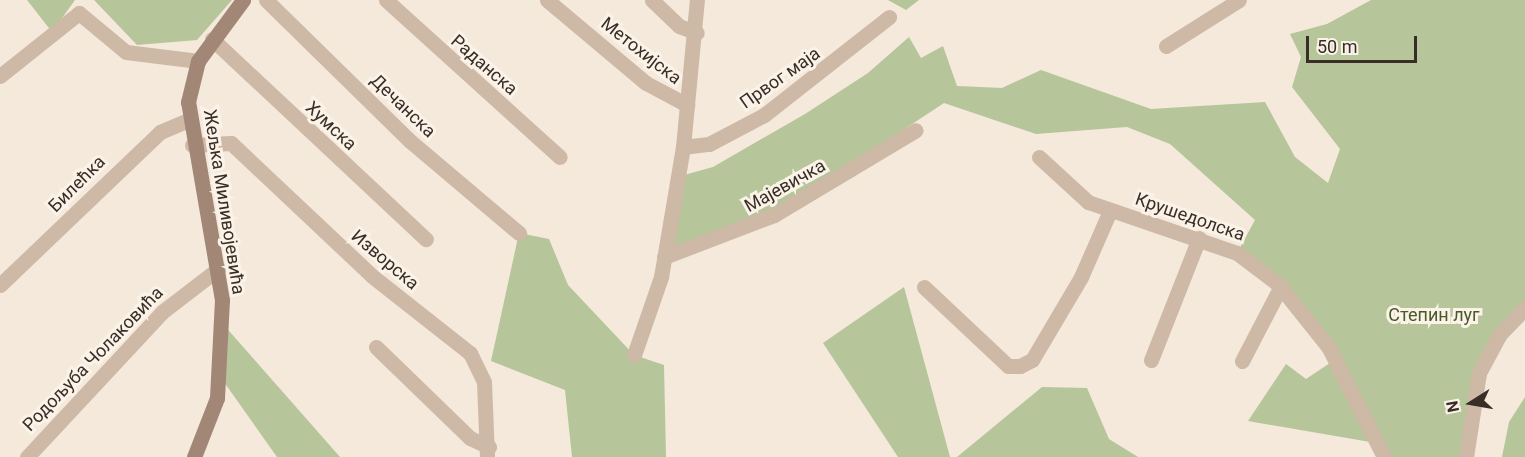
<!DOCTYPE html>
<meta charset="utf-8">
<style>
body{margin:0}
#map{position:relative;width:1525px;height:457px;overflow:hidden;background:#f4e9db;font-family:Roboto,sans-serif}
div>[style]{position:absolute}
[style*='--x']{left:calc(var(--x)*1px);top:calc(var(--y)*1px);width:calc(var(--w)*1px);rotate:calc(var(--a)*1deg)}
.green>*{inset:0;background:#b6c59a}
.street>*{height:15px;margin:-7.5px;padding:0 7.5px;transform-origin:7.5px;border-radius:7.5px;background:#ceb8a6}
.secondary>*{height:15px;margin:-7.5px;padding:0 7.5px;transform-origin:7.5px;border-radius:7.5px;background:#a28777}
span{translate:-50% -50%;white-space:nowrap;text-align:center;line-height:1.15;-webkit-text-stroke:6px #fbf3e8;paint-order:stroke}
.street-label{font-size:18px;color:#392d27}
.park-label{font-size:18px;color:#485a29}
.north{position:absolute;left:1441px;top:373px;width:60px;height:60px;-webkit-text-stroke:4px #fbf3e8;paint-order:stroke;rotate:259deg;font-size:16px;font-weight:700;line-height:24px;text-align:center;color:#392d27}
.north::after{content:'';display:block;margin:auto;width:21px;height:27px;background:#392d27;clip-path:polygon(50% 0,100% 100%,50% 72%,0 100%)}
.scale{position:absolute;left:1306px;top:36px;width:111px;height:27px;box-sizing:border-box;border:3px solid #392d27;border-top:0;padding-left:8px;font-size:18px;line-height:21px;white-space:nowrap;color:#392d27;-webkit-text-stroke:4px #fbf3e8;paint-order:stroke}
</style>
<div id="map">
<div class="green">
<div style="clip-path:polygon(27px 0,75px 0,52px 32px)"></div>
<div style="clip-path:polygon(94px 0,232px 0,197px 40px,137px 45px)"></div>
<div style="clip-path:polygon(888px 0,919px 0,906px 10px)"></div>
<div style="clip-path:polygon(1371px 0,1525px 0,1525px 308px,1479px 373px,1466px 457px,1384px 457px,1376px 443px,1248px 421px,1286px 364px,1306px 379px,1330px 363px,1329px 348px,1237px 253px,1255px 220px,1170px 144px,1127px 127px,1036px 134px,944px 103px,774px 215px,664px 257px,677px 177px,713px 167px,805px 114px,868px 73px,909px 37px,921px 58px,943px 46px,957px 86px,1002px 88px,1041px 70px,1151px 109px,1265px 102px,1295px 157px,1328px 183px,1340px 149px,1292px 87px,1301px 57px,1290px 34px,1327px 24px)"></div>
<div style="clip-path:polygon(519px 233px,549px 239px,568px 285px,634px 355px,664px 365px,666px 457px,572px 457px,565px 390px,491px 361px)"></div>
<div style="clip-path:polygon(904px 287px,950px 457px,898px 457px,823px 343px)"></div>
<div style="clip-path:polygon(222px 323px,340px 457px,277px 457px,219px 375px)"></div>
<div style="clip-path:polygon(1042px 387px,1087px 388px,1109px 439px,1138px 457px,957px 457px)"></div>
<div style="clip-path:polygon(1525px 397px,1525px 457px,1502px 457px,1509px 422px)"></div>
</div>
<div class="street">
<div style="--x:266;--y:0;--w:202;--a:44.4"></div>
<div style="--x:410;--y:141;--w:143;--a:40.2"></div>
<div style="--x:386;--y:0;--w:234;--a:42.1"></div>
<div style="--x:547;--y:0;--w:129;--a:40"></div>
<div style="--x:646;--y:83;--w:47;--a:28.2"></div>
<div style="--x:652;--y:0;--w:37;--a:44"></div>
<div style="--x:679;--y:26;--w:19;--a:21"></div>
<div style="--x:212;--y:39;--w:293;--a:43.1"></div>
<div style="--x:1166;--y:46;--w:86;--a:-32.2"></div>
<div style="--x:0;--y:76;--w:101;--a:-38.6"></div>
<div style="--x:79;--y:13;--w:61;--a:39.7"></div>
<div style="--x:126;--y:52;--w:73;--a:7.1"></div>
<div style="--x:192;--y:145;--w:39;--a:-3"></div>
<div style="--x:231;--y:143;--w:194;--a:43.3"></div>
<div style="--x:372;--y:276;--w:125;--a:38.2"></div>
<div style="--x:470;--y:353;--w:32;--a:64"></div>
<div style="--x:484;--y:382;--w:75;--a:87.7"></div>
<div style="--x:683;--y:147;--w:26;--a:-7"></div>
<div style="--x:709;--y:144;--w:62;--a:-27.8"></div>
<div style="--x:764;--y:115;--w:159;--a:-38.1"></div>
<div style="--x:1039;--y:157;--w:67;--a:42.6"></div>
<div style="--x:1088;--y:202;--w:157;--a:18.9"></div>
<div style="--x:1237;--y:253;--w:51;--a:37.1"></div>
<div style="--x:1278;--y:284;--w:82;--a:51.4"></div>
<div style="--x:1329;--y:348;--w:122;--a:63.2"></div>
<div style="--x:664;--y:257;--w:118;--a:-20.9"></div>
<div style="--x:774;--y:215;--w:165;--a:-30.9"></div>
<div style="--x:0;--y:285;--w:221;--a:-43.7"></div>
<div style="--x:160;--y:132;--w:30;--a:-23"></div>
<div style="--x:924;--y:287;--w:115;--a:43.2"></div>
<div style="--x:1008;--y:366;--w:12;--a:0"></div>
<div style="--x:1020;--y:366;--w:13;--a:-27"></div>
<div style="--x:1032;--y:360;--w:96;--a:-59.4"></div>
<div style="--x:1081;--y:277;--w:72;--a:-66.3"></div>
<div style="--x:376;--y:347;--w:131;--a:44.1"></div>
<div style="--x:470;--y:438;--w:21;--a:25"></div>
<div style="--x:634;--y:355;--w:83;--a:-70.9"></div>
<div style="--x:661;--y:277;--w:132;--a:-80.4"></div>
<div style="--x:683;--y:147;--w:148;--a:-84.6"></div>
<div style="--x:1151;--y:360;--w:131;--a:-68.5"></div>
<div style="--x:1242;--y:361;--w:85;--a:-62.5"></div>
<div style="--x:27;--y:457;--w:198;--a:-47"></div>
<div style="--x:162;--y:312;--w:71;--a:-37.5"></div>
<div style="--x:1466;--y:457;--w:85;--a:-81.2"></div>
<div style="--x:1479;--y:373;--w:44;--a:-61.7"></div>
<div style="--x:1500;--y:334;--w:36;--a:-46"></div>
</div>
<div class="secondary">
<div style="--x:194;--y:457;--w:63;--a:-68.7"></div>
<div style="--x:217;--y:398;--w:98;--a:-87.1"></div>
<div style="--x:222;--y:300;--w:201;--a:-99.7"></div>
<div style="--x:188;--y:102;--w:42;--a:-76.3"></div>
<div style="--x:198;--y:61;--w:76;--a:-53.6"></div>
</div>
<div class="street-label">
<span style="left:641px;top:51px;rotate:38deg">Метохијска</span>
<span style="left:484px;top:65px;rotate:41deg">Раданска</span>
<span style="left:780px;top:78px;rotate:-35deg">Првог маја</span>
<span style="left:403px;top:106px;rotate:44deg">Дечанска</span>
<span style="left:331px;top:126px;rotate:43deg">Хумска</span>
<span style="left:77px;top:184px;rotate:-45deg">Билећка</span>
<span style="left:785px;top:186px;rotate:-29deg">Мајевичка</span>
<span style="left:224px;top:202px;rotate:81deg">Жељка Миливојевића</span>
<span style="left:1190px;top:217px;rotate:19deg">Крушедолска</span>
<span style="left:385px;top:260px;rotate:40deg">Изворска</span>
<span style="left:93px;top:359px;rotate:-46deg">Родољуба Чолаковића</span>
</div>
<div class="park-label">
<span style="left:1434px;top:315px">Степин луг</span>
</div>
<div class="north">N</div>
<div class="scale">50 m</div>
</div>
